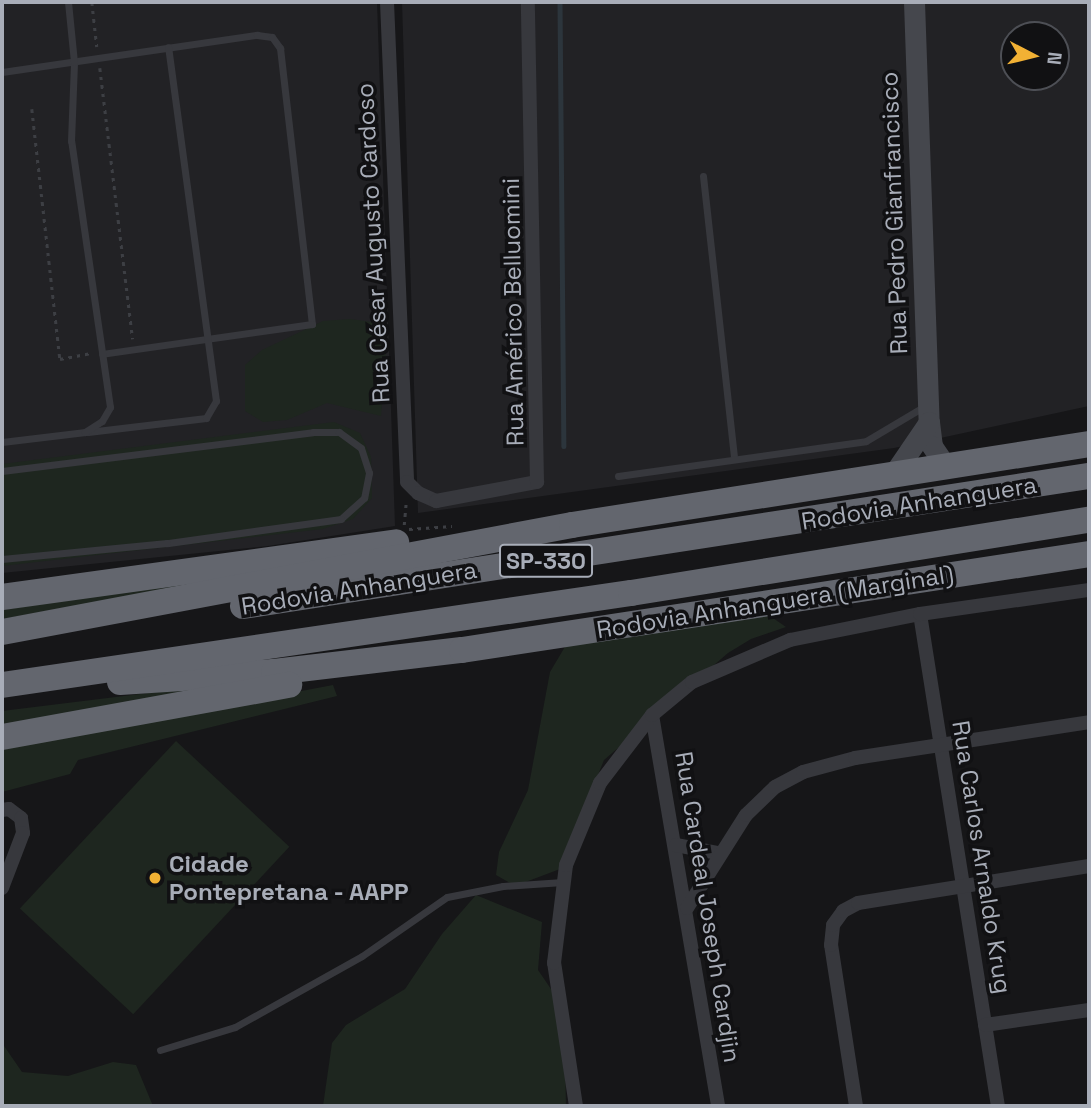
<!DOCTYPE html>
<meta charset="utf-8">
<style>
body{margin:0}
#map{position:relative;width:1091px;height:1108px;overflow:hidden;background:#161618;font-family:"Space Grotesk",sans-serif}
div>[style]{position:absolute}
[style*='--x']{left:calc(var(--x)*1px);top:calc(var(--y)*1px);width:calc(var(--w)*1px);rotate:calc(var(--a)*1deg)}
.built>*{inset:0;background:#222225}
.green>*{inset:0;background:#1e261f;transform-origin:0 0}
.stream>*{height:4.5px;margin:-2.25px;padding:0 2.25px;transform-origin:2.25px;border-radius:2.25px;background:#2c353c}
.path>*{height:2.5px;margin-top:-1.25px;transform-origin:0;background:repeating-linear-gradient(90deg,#3d3f44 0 3.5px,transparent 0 8.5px)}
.lane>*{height:7px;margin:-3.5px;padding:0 3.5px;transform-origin:3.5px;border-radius:3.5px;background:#37383d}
.street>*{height:14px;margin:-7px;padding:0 7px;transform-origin:7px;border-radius:7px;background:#37383d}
.secondary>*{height:21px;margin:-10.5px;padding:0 10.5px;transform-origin:10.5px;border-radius:10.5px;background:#45474d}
.highway>*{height:26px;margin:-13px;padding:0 13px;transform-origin:13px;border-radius:13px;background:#63666e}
.dots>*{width:19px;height:19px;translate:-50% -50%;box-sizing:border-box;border:4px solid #111113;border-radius:50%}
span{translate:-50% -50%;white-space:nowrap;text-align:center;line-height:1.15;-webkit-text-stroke:7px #111113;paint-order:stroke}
.shield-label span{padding:2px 5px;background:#111113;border:2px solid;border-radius:5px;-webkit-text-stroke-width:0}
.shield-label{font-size:23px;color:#a8adb8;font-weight:700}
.street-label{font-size:24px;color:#a8adb8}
.poi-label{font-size:24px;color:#a8adb8;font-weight:700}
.left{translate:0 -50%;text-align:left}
.frame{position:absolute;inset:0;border:4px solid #a8adb8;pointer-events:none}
.north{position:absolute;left:1000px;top:21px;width:70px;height:70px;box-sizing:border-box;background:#111113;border:2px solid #4d4f55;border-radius:50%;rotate:97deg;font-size:19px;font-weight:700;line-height:28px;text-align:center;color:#a8adb8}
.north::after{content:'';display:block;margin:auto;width:24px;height:32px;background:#f2b134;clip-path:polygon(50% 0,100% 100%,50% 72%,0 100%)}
</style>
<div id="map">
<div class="built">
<div style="clip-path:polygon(2px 2px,377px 2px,395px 526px,268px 546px,2px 573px)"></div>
<div style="clip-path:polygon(evenodd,402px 2px,1089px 2px,1089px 406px,894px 448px,418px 513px,402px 2px,1014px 35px,1056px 35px,1056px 77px,1014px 77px,1014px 35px)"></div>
</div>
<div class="green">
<div style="clip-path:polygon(350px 319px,372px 322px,387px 338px,381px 416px,327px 403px,287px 420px,263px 422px,245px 411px,245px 365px,262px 350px,323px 321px)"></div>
<div style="clip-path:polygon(334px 422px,360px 433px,371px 457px,372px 498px,353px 519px,323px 529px,2px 566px,2px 464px)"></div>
<div style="clip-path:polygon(308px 564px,2px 619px,2px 610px)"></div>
<div style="clip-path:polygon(760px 609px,786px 627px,751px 639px,728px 653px,604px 760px,560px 869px,515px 886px,496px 875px,499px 852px,528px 790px,550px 672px,572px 635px)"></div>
<div style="clip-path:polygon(263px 679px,2px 728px,2px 711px)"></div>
<div style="clip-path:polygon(333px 685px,337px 696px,78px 760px,70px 774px,2px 792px,2px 748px)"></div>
<div style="left:176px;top:741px;width:155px;height:229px;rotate:43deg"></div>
<div style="clip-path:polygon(476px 895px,542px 922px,538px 970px,564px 1008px,566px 1106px,323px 1106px,332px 1043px,346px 1025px,405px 989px,442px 934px)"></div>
<div style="clip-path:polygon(2px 1043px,22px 1072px,68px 1076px,113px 1062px,136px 1065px,153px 1106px,2px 1106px)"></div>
</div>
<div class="stream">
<div style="--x:560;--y:2;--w:444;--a:89.5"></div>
</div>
<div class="path">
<div style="--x:92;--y:2;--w:45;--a:83.7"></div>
<div style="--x:100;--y:68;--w:273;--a:83.1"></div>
<div style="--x:32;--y:109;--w:252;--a:83.6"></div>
<div style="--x:60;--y:359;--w:33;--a:-11"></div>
<div style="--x:404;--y:525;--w:25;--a:-85"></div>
<div style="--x:409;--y:529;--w:43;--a:-4"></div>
</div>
<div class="lane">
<div style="--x:2;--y:72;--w:258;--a:-8.3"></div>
<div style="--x:257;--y:35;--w:15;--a:8"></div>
<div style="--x:272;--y:37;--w:14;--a:54"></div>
<div style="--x:280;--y:48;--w:278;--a:83.4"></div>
<div style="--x:312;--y:324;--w:212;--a:171.9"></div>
<div style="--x:703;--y:176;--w:284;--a:83.7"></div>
<div style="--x:88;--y:432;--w:119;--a:-6.8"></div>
<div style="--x:206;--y:418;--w:20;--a:-60"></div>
<div style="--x:216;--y:401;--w:357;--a:-97.7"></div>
<div style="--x:2;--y:442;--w:84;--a:-6.9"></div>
<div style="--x:85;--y:432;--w:20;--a:-33"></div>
<div style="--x:102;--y:421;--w:16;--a:-60"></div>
<div style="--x:110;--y:407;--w:269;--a:-98.3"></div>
<div style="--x:71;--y:141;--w:79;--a:-87.8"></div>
<div style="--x:74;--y:62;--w:60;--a:-95.7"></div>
<div style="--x:2;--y:471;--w:313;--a:-7.1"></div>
<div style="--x:313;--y:432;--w:26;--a:0"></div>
<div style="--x:339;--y:432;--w:27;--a:36"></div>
<div style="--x:361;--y:448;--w:26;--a:72"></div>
<div style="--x:369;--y:473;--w:25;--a:101"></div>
<div style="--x:364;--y:498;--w:31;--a:138"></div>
<div style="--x:341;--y:519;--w:176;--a:172.1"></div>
<div style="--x:167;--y:543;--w:166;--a:174.5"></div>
<div style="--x:618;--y:476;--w:250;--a:-8"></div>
<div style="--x:866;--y:441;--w:69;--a:-30.7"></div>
<div style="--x:160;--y:1050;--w:78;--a:-17"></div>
<div style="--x:235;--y:1027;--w:145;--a:-29.2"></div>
<div style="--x:362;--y:956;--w:103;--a:-34.8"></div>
<div style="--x:447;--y:897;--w:57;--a:-11.1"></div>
<div style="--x:503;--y:886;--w:60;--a:-3.8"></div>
</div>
<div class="street">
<div style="--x:387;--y:2;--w:480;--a:87.6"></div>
<div style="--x:407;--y:482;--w:16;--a:45"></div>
<div style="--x:418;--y:493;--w:20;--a:24"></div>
<div style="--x:436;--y:501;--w:103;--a:-10.7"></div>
<div style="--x:537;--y:482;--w:480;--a:-91.1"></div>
<div style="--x:920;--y:614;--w:498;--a:81"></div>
<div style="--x:652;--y:715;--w:397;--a:80.4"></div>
<div style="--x:2;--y:810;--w:7;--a:-8"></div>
<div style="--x:9;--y:809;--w:15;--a:37"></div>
<div style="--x:21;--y:818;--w:15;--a:82"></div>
<div style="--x:23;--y:833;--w:59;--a:110.9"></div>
<div style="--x:676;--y:845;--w:43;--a:10.8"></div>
<div style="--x:687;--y:908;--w:110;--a:-57.6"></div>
<div style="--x:746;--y:815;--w:40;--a:-44"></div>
<div style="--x:775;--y:787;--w:32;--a:-28"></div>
<div style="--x:803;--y:772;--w:54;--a:-15.1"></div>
<div style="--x:855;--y:758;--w:237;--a:-8.7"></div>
<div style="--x:985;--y:1025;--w:105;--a:-8.2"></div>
<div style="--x:576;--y:1106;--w:145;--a:-98.7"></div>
<div style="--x:554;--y:963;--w:99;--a:-83"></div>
<div style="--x:566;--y:865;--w:89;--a:-67.5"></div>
<div style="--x:600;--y:783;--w:86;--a:-52.6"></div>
<div style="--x:652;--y:715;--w:52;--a:-39.5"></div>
<div style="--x:692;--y:682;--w:107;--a:-23.2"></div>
<div style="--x:790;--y:640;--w:133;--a:-11.3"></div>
<div style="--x:920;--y:614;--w:171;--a:-8.1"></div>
<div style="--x:856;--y:1106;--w:163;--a:-98.8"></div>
<div style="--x:831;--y:945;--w:20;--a:-84"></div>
<div style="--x:833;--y:925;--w:17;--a:-54"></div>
<div style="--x:843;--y:911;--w:17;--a:-28"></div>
<div style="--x:858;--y:903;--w:234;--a:-9.1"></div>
</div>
<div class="secondary">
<div style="--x:914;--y:2;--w:420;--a:88"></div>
<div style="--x:929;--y:422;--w:24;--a:83"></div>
<div style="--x:932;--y:446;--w:25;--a:56"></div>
<div style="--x:893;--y:475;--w:64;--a:-55.8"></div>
</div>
<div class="highway">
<div style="--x:2;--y:597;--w:398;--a:-7.9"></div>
<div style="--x:243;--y:606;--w:856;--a:-8.74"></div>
<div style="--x:2;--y:632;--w:580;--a:-10.63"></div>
<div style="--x:572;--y:525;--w:523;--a:-8.9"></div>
<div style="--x:120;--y:682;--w:154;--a:-3.7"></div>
<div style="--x:274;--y:672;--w:189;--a:-6.7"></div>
<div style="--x:462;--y:650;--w:634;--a:-8.7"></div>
<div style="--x:2;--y:685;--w:636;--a:-8.32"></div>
<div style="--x:631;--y:593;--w:464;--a:-9.1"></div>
<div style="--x:2;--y:737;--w:292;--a:-10.3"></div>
</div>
<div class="dots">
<div style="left:155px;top:878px;background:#f2b134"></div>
</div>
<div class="shield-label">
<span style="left:546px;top:561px">SP-330</span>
</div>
<div class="street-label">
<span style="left:894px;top:213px;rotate:-92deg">Rua Pedro Gianfrancisco</span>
<span style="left:373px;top:243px;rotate:-93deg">Rua César Augusto Cardoso</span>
<span style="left:513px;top:312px;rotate:-91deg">Rua Américo Belluomini</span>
<span style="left:919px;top:503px;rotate:-9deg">Rodovia Anhanguera</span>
<span style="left:359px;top:588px;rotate:-9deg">Rodovia Anhanguera</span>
<span style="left:775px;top:602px;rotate:-9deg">Rodovia Anhanguera (Marginal)</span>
<span style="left:982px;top:857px;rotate:81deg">Rua Carlos Arnaldo Krug</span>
<span style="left:708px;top:907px;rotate:81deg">Rua Cardeal Joseph Cardjin</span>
</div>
<div class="poi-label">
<span class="left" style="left:169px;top:878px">Cidade<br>Pontepretana - AAPP</span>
</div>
<div class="frame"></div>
<div class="north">N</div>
</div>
